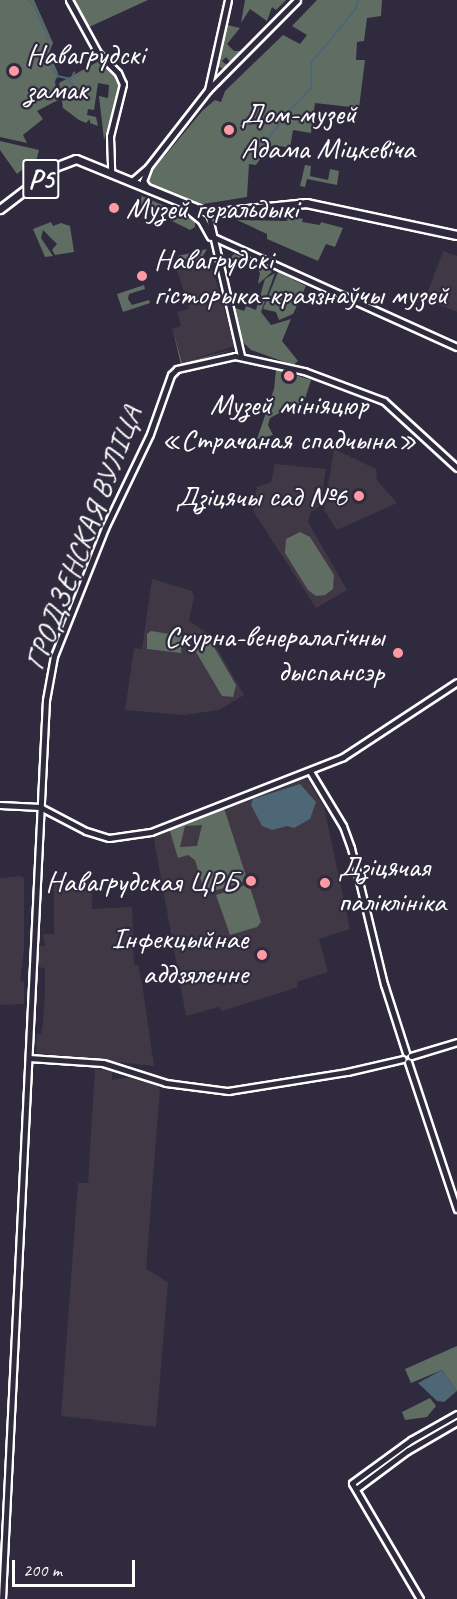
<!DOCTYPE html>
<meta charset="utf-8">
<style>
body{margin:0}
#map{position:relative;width:457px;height:1599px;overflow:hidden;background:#2f2a3d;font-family:Caveat,sans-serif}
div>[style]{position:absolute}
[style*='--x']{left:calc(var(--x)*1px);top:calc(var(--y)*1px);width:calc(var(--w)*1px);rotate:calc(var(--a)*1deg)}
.built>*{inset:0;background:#403844}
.green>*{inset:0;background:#606d63;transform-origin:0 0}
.water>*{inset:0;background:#4e6776}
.stream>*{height:1.5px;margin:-0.75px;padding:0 0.75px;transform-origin:0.75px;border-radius:0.75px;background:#4e6776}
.roads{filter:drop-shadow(2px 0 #fff) drop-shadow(-2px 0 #fff) drop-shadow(0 2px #fff) drop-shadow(0 -2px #fff)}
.tertiary>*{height:5px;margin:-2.5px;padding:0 2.5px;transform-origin:2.5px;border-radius:2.5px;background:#2f2a3d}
.primary>*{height:7px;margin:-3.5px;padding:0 3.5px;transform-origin:3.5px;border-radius:3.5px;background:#2f2a3d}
.dots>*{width:16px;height:16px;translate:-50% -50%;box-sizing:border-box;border:3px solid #2f2a3d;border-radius:50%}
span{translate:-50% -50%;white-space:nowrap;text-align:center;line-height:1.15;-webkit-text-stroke:4.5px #2f2a3d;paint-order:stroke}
.shield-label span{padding:2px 4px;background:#2f2a3d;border:2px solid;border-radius:4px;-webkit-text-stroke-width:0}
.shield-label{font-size:28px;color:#fff;font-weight:700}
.poi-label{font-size:30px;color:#fff}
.left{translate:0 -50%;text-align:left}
.right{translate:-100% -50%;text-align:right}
.street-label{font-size:30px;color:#fff}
.scale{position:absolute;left:12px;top:1560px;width:123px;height:27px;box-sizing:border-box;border:3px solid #fff;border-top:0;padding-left:8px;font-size:18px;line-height:21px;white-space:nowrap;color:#fff;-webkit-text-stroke:4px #2f2a3d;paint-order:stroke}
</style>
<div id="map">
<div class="built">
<div style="clip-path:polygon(443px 251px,457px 256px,457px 312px,425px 299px)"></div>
<div style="clip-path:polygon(201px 265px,213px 270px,235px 346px,181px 363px,172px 329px,181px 326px,177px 312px,189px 309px,177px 270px)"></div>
<div style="clip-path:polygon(334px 449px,376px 469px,377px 480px,397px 503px,337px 530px,324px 510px)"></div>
<div style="clip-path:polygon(275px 464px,326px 469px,320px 506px,311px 512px,308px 522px,347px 590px,316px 608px,253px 511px,257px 487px,271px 482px)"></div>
<div style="clip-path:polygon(152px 579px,192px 591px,194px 597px,189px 621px,209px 634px,244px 695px,219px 710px,184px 715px,125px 710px,134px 648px,142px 649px)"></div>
<div style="clip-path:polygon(302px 779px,308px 780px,324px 807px,350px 929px,319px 939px,328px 972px,297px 982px,298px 987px,222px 1011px,219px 1007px,186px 1016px,153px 834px)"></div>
<div style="clip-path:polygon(21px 876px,24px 878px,24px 950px,20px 981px,24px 982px,24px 1004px,0 1005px,0 878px)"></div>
<div style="clip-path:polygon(54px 879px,92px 883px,92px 909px,132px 907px,134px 965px,138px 965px,142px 983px,154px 1066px,36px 1053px,37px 1034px,41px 1034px,43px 1023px,45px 991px,45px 968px,38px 967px,39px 946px,45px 946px,43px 934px,54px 934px)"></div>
<div style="clip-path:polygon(95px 1069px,112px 1070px,112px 1080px,132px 1077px,155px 1083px,160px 1088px,146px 1269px,168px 1282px,156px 1427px,61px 1416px,78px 1183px,88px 1183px)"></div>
</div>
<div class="green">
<div style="clip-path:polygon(0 0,34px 0,53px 43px,49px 53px,58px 73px,55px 82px,58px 100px,37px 111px,43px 119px,23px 135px,27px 143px,0 137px)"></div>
<div style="clip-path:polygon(74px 0,148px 0,87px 28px)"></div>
<div style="clip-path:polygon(245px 0,286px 0,276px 10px,272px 7px,267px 21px,250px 9px,241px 23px)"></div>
<div style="clip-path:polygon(317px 0,382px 0,381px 16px,367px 18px,364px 41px,357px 42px,356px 60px,365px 60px,359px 108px,315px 103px,311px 133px,293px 130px,290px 148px,274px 145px,266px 150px,256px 165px,249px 164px,247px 197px,197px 205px,150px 183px,148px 176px,203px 110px,215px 100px,221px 102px,225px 91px,283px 35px,300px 44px,307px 35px,292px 26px)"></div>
<div style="clip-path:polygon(227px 25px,240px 28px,227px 44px,234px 51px,242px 51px,230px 62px,226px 57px,222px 61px,227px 65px,223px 69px,218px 66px)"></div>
<div style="clip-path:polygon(101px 60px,117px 74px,120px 84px,104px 140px,99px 96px,108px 98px,109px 85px,98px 83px,94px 110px,88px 109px,87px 115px,96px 117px,98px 126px,90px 123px,90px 119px,86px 123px,79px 120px,63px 108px,59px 83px)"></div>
<div style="clip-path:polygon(0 141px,39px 150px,37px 158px,17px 174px,0 150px)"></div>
<div style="clip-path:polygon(305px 165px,311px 166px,310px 176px,328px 180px,330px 169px,339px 171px,337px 185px,307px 179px,305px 187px,300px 186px)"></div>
<div style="left:142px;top:196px;width:24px;height:10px;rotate:24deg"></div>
<div style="clip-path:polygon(172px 210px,195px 221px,195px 227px,190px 230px,168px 219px)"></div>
<div style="clip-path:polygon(288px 216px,303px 219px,302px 222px,320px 225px,321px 222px,343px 228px,335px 247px,326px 244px,318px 261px,267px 239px,267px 234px,237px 220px,287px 221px)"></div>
<div style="clip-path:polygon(51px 222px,53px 226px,61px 223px,70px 226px,74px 252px,55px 255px,52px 250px,57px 244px,43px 230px,41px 238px,53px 256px,45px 257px,33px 229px)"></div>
<div style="clip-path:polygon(207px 249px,200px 261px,179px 265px,178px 256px)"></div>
<div style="clip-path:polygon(234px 254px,265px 266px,272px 272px,258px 284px,260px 273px,255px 265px,238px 260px,236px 265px,226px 262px)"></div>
<div style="clip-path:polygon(278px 272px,306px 286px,293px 314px,279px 320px,276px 312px,263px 309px)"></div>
<div style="clip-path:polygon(275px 273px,261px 312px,271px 325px,291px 319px,282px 341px,298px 361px,293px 365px,251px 350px,242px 341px,224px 275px,235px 308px,244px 311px,246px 306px,256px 310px,265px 279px)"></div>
<div style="clip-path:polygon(144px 285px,145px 289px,129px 294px,128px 299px,132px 305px,149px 300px,150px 303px,123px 312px,117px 294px)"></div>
<div style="clip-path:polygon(174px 334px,182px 363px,235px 349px,181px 365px)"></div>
<div style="clip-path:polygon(276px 369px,311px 380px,303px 405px,289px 402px,287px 409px,270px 418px,268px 425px,273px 435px,257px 439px,274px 389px)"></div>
<div style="clip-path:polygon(300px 532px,310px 537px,334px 575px,333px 589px,325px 595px,316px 596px,308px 590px,285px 553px,286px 539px)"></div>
<div style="clip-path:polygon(151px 631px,182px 636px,181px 653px,147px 649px,147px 634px)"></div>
<div style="clip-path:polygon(201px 638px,211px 642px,236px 685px,233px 697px,222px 696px,196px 652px,196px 643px)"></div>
<div style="clip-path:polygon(evenodd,224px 808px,246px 876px,242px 882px,205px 894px,195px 860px,188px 855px,178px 858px,169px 828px,224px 808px,202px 825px,197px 846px,180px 847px,185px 826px,202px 825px)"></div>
<div style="clip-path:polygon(249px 884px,261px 922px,257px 927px,230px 935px,216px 895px)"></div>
<div style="clip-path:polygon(457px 1346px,457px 1391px,442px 1370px,411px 1383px,405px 1369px)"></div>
<div style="clip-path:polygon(430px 1398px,436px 1406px,427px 1417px,405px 1420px,402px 1412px)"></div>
</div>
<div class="water">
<div style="clip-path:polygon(300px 784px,316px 802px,310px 819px,294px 828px,287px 826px,272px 830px,262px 826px,251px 805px,253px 799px)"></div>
<div style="clip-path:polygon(442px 1370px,457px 1391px,444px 1402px,437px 1401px,418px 1383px)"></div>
</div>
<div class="stream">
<div style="--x:28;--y:0;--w:8;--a:40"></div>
<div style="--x:34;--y:5;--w:36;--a:66"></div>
<div style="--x:49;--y:38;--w:20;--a:99"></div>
<div style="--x:46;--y:58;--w:22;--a:56"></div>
<div style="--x:58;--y:76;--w:5;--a:127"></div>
<div style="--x:58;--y:76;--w:13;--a:13"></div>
<div style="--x:71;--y:79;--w:7;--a:-63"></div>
<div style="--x:67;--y:79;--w:8;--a:45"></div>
<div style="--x:253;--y:161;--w:59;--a:-54.7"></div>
<div style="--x:287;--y:113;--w:35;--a:-46"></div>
<div style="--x:311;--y:88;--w:25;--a:-90"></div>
<div style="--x:311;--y:63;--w:69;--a:-50.3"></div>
<div style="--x:355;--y:10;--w:10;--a:-73"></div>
</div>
<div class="roads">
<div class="tertiary">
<div style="--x:69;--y:0;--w:60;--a:61.3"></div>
<div style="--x:98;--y:53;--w:28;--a:45"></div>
<div style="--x:118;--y:73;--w:12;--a:66"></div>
<div style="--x:123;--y:84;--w:54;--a:104"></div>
<div style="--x:110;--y:136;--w:37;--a:88"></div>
<div style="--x:209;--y:89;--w:125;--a:-45.3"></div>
<div style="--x:131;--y:182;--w:23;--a:-41"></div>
<div style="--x:148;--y:167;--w:98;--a:-52.1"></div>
<div style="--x:208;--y:90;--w:92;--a:-77.5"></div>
<div style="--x:147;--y:187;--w:7;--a:-124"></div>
<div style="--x:143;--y:181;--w:14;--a:-69"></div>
<div style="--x:208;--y:213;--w:147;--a:77"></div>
<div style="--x:211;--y:236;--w:270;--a:24.3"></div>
<div style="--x:311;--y:773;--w:62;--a:58.9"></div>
<div style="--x:343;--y:826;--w:23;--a:70"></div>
<div style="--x:351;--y:848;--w:140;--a:76.4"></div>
<div style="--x:384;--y:984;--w:72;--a:72.3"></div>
<div style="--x:0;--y:805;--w:40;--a:2.9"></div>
<div style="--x:40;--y:807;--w:52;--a:27.6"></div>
<div style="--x:86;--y:831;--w:24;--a:17"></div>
<div style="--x:109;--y:838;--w:42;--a:-8.1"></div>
<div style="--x:151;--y:832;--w:206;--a:-21.3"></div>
<div style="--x:343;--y:757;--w:136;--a:-33.3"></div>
<div style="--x:411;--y:1056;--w:48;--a:-16.9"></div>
<div style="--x:29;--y:1058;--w:74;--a:3.9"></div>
<div style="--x:103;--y:1063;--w:66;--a:17.6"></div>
<div style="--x:166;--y:1083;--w:63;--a:7.4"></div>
<div style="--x:228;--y:1091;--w:121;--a:-9.1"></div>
<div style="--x:347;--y:1072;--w:57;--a:-13.1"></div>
<div style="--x:408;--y:1062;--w:155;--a:71.6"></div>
<div style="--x:356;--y:1489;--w:64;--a:-36.7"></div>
<div style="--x:407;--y:1451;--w:58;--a:-30.1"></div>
<div style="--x:2;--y:1599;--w:900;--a:-87.2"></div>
<div style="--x:46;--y:700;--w:45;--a:-79.7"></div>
<div style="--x:54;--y:656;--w:138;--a:-68.3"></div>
<div style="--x:105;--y:528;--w:104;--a:-64.4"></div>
<div style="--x:150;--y:434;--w:63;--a:-70.4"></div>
<div style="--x:171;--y:375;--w:8;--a:-45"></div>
<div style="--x:177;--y:369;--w:59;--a:-12.6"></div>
<div style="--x:235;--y:356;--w:71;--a:12.3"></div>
<div style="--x:304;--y:371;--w:85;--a:20.6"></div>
<div style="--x:384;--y:401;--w:99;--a:42.5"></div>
<div style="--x:420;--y:1599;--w:134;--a:-120.4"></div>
<div style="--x:352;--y:1483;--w:73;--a:-36.1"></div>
<div style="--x:411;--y:1440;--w:53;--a:-29.5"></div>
</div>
<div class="primary">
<div style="--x:0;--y:209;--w:69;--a:-37.4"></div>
<div style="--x:55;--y:167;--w:22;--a:-21"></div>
<div style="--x:76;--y:159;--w:143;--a:22.2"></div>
<div style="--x:208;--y:213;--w:99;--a:-5.8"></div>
<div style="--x:306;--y:203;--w:154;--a:12"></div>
<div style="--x:191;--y:211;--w:14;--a:39"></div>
<div style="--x:202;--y:220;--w:18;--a:61"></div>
</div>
</div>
<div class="dots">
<div style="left:14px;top:71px;background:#ff9aa2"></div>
<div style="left:229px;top:130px;background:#ff9aa2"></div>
<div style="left:114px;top:208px;background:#ff9aa2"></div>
<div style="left:142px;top:276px;background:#ff9aa2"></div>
<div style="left:289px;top:376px;background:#ff9aa2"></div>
<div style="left:359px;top:496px;background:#ff9aa2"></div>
<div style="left:398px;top:653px;background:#ff9aa2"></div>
<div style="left:251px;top:881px;background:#ff9aa2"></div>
<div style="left:325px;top:883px;background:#ff9aa2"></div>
<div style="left:262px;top:955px;background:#ff9aa2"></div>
</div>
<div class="shield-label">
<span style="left:41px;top:179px">Р5</span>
</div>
<div class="poi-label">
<span class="left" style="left:26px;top:71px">Навагрудскі<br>замак</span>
<span class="left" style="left:241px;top:130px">Дом-музей<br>Адама Міцкевіча</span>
<span class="left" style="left:126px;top:208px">Музей геральдыкі</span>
<span class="left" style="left:154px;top:276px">Навагрудскі<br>гісторыка-краязнаўчы музей</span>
<span style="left:289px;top:421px">Музей мініяцюр<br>«Страчаная спадчына»</span>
<span class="right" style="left:347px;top:496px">Дзіцячы сад №6</span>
<span class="right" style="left:384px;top:653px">Скурна-венералагічны<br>дыспансэр</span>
<span class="left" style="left:338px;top:883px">Дзіцячая<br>паліклініка</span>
<span class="right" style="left:238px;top:881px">Навагрудская ЦРБ</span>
<span class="right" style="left:248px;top:955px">Інфекцыйнае<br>аддзяленне</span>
</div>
<div class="street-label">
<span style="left:83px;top:538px;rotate:-69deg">ГРОДЗЕНСКАЯ ВУЛІЦА</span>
</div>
<div class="scale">200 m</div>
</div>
